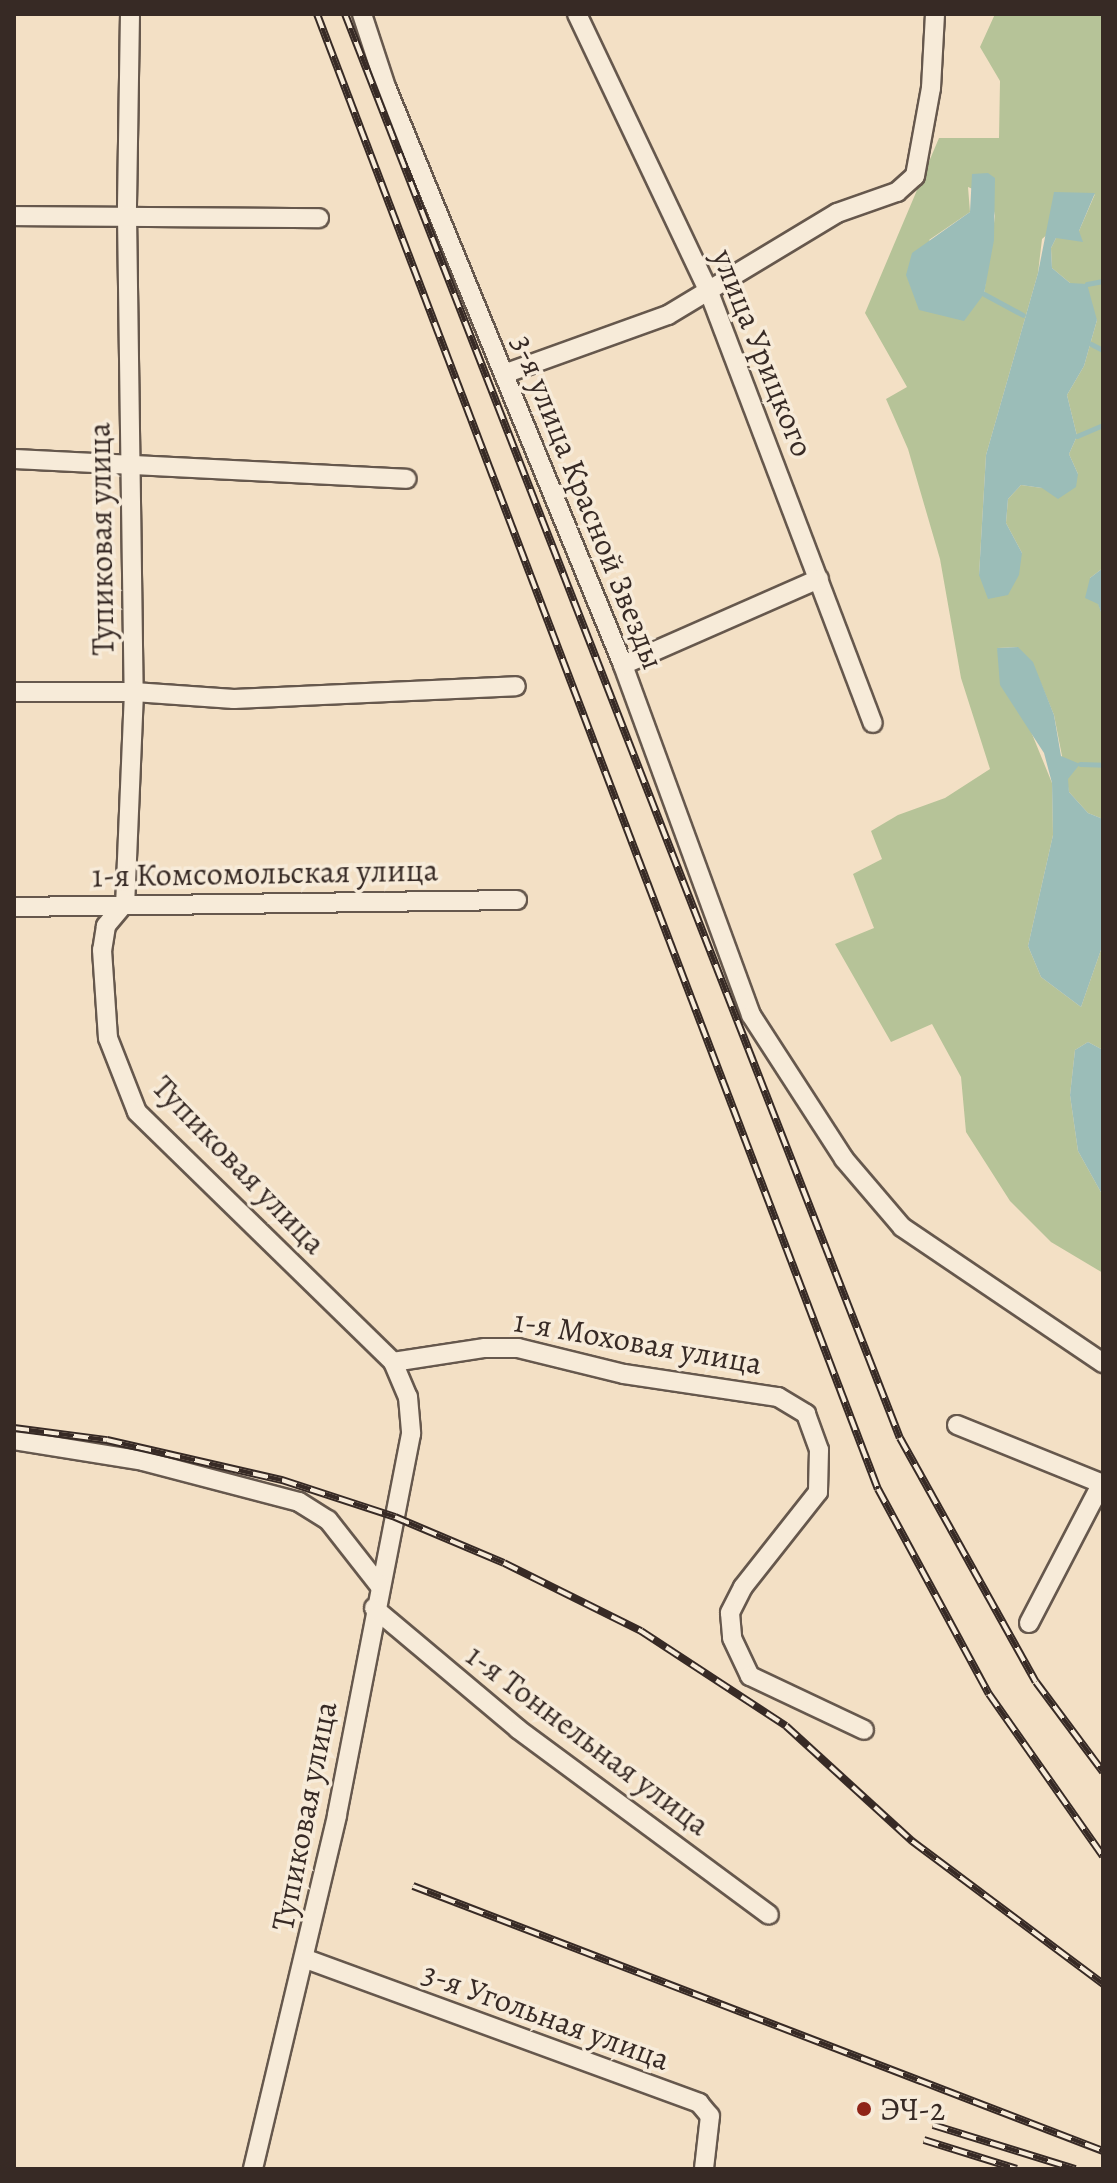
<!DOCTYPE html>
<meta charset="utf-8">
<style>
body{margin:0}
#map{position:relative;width:1117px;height:2183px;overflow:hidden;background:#f3e0c5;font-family:Alegreya,serif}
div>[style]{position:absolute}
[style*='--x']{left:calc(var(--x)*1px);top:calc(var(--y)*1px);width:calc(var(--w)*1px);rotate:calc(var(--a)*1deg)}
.green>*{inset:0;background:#b6c398}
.water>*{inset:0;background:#9bbdb8}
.stream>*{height:5px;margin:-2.5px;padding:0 2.5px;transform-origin:2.5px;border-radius:2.5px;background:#9bbdb8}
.roads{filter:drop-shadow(2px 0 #66584d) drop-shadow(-2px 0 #66584d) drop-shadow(0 2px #66584d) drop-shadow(0 -2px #66584d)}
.street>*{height:18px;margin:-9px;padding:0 9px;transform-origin:9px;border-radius:9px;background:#f7ebd9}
.rail>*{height:8px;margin-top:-4px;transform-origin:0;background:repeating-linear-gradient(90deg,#f7ebd9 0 15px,#372a25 0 30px);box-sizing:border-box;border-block:2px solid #372a25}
.dots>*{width:22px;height:22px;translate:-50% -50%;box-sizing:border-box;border:4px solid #f7ebd9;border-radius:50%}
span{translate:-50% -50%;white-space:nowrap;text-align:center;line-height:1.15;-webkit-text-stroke:7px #f7ebd9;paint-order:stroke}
.street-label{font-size:32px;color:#372a25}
.poi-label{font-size:32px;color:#372a25}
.left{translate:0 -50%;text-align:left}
.frame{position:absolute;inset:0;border:16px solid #372a25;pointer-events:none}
</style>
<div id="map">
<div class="green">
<div style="clip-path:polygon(evenodd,995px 14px,1103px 14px,1103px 568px,1090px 578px,1103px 618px,1103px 819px,1088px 813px,1069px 792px,1054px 715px,1032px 662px,1017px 647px,997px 648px,1052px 783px,1053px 835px,1028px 946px,1041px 977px,1081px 1007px,1103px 944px,1103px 1050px,1088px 1042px,1075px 1050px,1070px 1095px,1078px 1151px,1103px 1196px,1103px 1273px,1051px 1242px,1010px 1201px,966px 1132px,961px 1077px,932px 1024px,891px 1042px,835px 944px,874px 928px,853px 874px,882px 859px,871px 831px,898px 815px,945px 798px,990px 769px,961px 678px,940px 559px,908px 449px,886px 399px,907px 387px,865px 313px,939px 138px,999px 138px,1000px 81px,980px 47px,995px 14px,968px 187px,991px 197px,995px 216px,984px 294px,929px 240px,970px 212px,968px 187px,995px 14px,1095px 194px,1079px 231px,1056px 238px,1051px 248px,1052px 268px,1070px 283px,1097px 320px,1084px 366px,1067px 395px,1077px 436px,1069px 454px,1078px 474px,1042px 488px,1021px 485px,1008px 499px,1006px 523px,1022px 553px,979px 575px,986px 455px,1038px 273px,1042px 239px,1095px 194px)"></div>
</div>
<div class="water">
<div style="clip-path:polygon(988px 173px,995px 178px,994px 240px,984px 294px,964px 321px,919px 310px,906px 275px,912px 253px,970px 212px,972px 174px)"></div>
<div style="clip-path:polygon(1054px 192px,1095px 193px,1079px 231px,1083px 242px,1056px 238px,1051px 248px,1052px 268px,1070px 283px,1087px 284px,1097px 320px,1084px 366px,1067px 395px,1077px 436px,1069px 454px,1078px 474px,1076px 487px,1058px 499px,1042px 488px,1021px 485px,1008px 499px,1006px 523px,1022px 553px,1019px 575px,1008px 595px,988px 599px,979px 575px,986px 455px,1038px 273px)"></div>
<div style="clip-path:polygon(1103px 568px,1103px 618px,1098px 604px,1085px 598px,1090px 578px)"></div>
<div style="clip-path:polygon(1018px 647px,1033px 662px,1054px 715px,1061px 756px,1080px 764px,1068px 779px,1069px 792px,1088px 813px,1103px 819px,1103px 944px,1081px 1007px,1041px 977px,1028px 946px,1053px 835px,1052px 783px,1044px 753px,1000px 685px,997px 648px)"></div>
<div style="clip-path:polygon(1088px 1042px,1103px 1050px,1103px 1196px,1078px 1151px,1070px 1095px,1075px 1050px)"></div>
</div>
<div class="stream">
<div style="--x:1087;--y:284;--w:16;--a:-11"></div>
<div style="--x:984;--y:294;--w:44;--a:28.3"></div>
<div style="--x:1091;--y:344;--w:13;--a:27"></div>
<div style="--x:1077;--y:436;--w:28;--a:-23"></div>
<div style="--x:1080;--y:764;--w:23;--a:2"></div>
</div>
<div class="roads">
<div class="street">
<div style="--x:130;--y:14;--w:201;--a:90.9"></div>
<div style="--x:127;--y:215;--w:477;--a:89.2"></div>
<div style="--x:134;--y:692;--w:211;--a:92.4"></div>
<div style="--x:125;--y:903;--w:30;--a:130"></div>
<div style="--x:106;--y:926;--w:24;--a:99"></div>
<div style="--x:102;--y:950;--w:88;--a:86.1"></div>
<div style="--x:108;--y:1038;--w:79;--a:68.6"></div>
<div style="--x:137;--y:1112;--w:358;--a:44.3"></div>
<div style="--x:393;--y:1362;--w:38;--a:67"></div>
<div style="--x:408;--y:1397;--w:37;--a:85"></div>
<div style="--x:411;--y:1434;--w:389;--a:101"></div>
<div style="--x:337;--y:1816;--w:363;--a:103.4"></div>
<div style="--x:362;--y:14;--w:77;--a:71.8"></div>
<div style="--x:386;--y:87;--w:625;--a:67.7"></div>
<div style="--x:623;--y:665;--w:373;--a:69.9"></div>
<div style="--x:751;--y:1015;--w:171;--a:57.1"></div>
<div style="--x:844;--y:1159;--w:89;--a:49.5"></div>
<div style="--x:902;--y:1227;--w:243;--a:34.1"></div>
<div style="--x:577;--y:14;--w:308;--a:64.6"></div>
<div style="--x:709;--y:292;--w:461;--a:69.2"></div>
<div style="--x:14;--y:216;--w:305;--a:0.4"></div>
<div style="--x:504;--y:374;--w:174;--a:-19.8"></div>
<div style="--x:668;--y:315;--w:197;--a:-31.1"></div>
<div style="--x:837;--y:213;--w:64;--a:-19.3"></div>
<div style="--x:897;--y:192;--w:24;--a:-42"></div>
<div style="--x:915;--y:176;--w:89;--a:-79.7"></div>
<div style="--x:931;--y:88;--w:74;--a:-86.9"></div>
<div style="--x:14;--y:459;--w:393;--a:2.9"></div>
<div style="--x:623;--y:665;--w:214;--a:-23.7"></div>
<div style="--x:14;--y:692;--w:120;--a:0"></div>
<div style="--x:134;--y:692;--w:100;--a:4"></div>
<div style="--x:234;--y:699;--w:282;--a:-2.6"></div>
<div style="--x:14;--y:907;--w:503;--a:-0.8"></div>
<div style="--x:393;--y:1362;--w:93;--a:-8.7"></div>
<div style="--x:485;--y:1348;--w:33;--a:0"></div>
<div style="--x:518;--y:1348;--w:109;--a:13.8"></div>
<div style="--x:624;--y:1374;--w:156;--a:8.5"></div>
<div style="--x:778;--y:1397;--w:33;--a:31"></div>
<div style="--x:806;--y:1414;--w:38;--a:70"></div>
<div style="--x:819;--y:1450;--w:42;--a:91.4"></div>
<div style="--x:818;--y:1492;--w:121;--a:128.3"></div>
<div style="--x:743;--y:1587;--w:29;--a:117"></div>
<div style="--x:730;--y:1613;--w:25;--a:85"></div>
<div style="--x:732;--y:1638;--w:42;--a:64.7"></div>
<div style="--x:750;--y:1676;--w:126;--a:25.3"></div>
<div style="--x:957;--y:1425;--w:157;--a:22"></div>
<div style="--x:14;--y:1440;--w:131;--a:9.2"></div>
<div style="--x:143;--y:1461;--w:161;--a:14.7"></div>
<div style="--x:299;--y:1502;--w:34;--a:32"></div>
<div style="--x:328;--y:1520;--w:83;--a:51.9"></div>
<div style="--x:374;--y:1608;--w:188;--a:40"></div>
<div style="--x:518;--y:1729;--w:312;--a:36.5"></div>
<div style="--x:1029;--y:1623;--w:158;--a:-62.5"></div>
<div style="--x:306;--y:1959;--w:419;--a:20.1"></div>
<div style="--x:699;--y:2103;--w:17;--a:50"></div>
<div style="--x:710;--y:2116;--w:53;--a:96.5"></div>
</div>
</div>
<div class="rail">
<div style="--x:317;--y:14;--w:1578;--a:69.18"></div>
<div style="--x:878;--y:1489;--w:233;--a:61.6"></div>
<div style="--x:989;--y:1694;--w:198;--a:54.9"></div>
<div style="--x:345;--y:14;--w:1528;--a:68.71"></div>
<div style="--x:900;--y:1438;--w:279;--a:60.9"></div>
<div style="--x:1036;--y:1682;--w:112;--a:53.3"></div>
<div style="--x:14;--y:1428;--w:94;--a:7.4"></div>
<div style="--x:107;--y:1440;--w:180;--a:12.9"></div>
<div style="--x:282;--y:1480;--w:119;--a:18.1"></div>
<div style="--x:395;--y:1517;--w:118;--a:22.9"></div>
<div style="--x:504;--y:1563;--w:153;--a:26.4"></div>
<div style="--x:641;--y:1631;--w:173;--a:33.2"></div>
<div style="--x:786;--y:1726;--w:171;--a:42.4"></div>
<div style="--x:912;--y:1841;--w:239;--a:36.8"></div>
<div style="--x:413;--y:1886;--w:739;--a:21.01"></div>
<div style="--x:933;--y:2125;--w:149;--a:17.2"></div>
<div style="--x:924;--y:2140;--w:97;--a:17.3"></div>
</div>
<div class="dots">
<div style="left:864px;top:2109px;background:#8f2418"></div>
</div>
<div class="street-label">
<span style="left:763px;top:353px;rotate:68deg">улица Урицкого</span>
<span style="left:588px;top:502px;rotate:68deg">3-я улица Красной Звезды</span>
<span style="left:101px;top:539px;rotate:-91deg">Тупиковая улица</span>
<span style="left:265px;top:873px;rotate:-1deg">1-я Комсомольская улица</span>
<span style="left:239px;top:1165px;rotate:46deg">Тупиковая улица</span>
<span style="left:638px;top:1342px;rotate:10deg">1-я Моховая улица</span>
<span style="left:588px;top:1740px;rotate:37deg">1-я Тоннельная улица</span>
<span style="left:304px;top:1816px;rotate:-79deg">Тупиковая улица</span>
<span style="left:546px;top:2016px;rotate:20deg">3-я Угольная улица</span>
</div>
<div class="poi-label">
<span class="left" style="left:880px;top:2109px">ЭЧ-2</span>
</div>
<div class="frame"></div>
</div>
